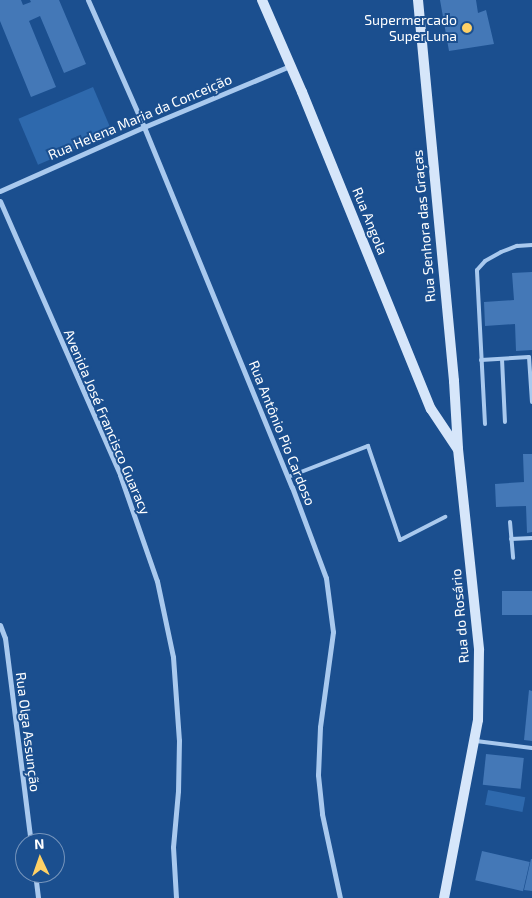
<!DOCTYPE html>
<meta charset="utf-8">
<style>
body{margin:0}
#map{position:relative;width:532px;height:898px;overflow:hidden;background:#1b4f8f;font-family:"Exo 2",sans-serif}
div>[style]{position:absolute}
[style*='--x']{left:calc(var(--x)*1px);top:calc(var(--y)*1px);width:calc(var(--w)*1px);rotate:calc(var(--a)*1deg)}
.green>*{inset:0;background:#2e69ad;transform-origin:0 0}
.building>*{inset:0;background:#4478b7;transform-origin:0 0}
.lane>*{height:4px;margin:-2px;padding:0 2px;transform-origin:2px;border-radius:2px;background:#a9c9ee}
.street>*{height:5px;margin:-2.5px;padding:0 2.5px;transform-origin:2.5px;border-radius:2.5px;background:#a9c9ee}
.secondary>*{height:10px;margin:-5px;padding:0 5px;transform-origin:5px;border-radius:5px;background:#d6e6fa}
.dots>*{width:14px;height:14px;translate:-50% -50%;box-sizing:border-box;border:2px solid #1b4f8f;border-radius:50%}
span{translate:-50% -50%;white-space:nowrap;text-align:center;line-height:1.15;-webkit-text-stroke:4px #1b4f8f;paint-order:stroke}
.poi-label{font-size:14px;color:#fff}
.right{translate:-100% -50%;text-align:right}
.street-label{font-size:14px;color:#fff}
.north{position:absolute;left:15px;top:833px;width:50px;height:50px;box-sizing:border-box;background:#1b4f8f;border:1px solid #7695bc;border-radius:50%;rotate:357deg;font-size:14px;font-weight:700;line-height:20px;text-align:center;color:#fff}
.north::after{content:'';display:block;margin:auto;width:18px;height:22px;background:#ffd166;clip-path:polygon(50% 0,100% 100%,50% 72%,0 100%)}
</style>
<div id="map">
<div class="green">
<div style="left:93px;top:87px;width:50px;height:81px;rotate:67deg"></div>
<div style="left:488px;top:790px;width:38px;height:15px;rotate:11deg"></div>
</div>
<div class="building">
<div style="clip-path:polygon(0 0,21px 0,23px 5px,31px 2px,30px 0,59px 0,86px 64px,64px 73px,40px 16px,29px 21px,56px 87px,31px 97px,0 21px)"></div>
<div style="clip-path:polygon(440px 0,476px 0,478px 13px,486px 10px,494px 44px,449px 51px)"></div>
<div style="clip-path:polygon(532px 272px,532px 350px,516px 351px,515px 324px,485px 326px,484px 302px,514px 300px,512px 273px)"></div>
<div style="clip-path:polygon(523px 454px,532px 454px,532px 532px,527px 533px,526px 506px,496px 507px,495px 484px,524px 482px)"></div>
<div style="left:532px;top:591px;width:24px;height:30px;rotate:90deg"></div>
<div style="clip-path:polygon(529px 690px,532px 691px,532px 741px,524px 740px)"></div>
<div style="left:486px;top:754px;width:38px;height:31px;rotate:6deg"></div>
<div style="left:482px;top:851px;width:49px;height:30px;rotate:13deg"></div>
<div style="clip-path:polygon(531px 859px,532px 859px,532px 891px,524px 890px)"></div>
</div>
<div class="lane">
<div style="--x:502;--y:359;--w:63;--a:87.3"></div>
<div style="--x:481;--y:360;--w:48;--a:-3.6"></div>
<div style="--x:529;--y:357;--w:45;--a:86.2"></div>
<div style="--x:485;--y:424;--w:154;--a:-93"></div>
<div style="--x:477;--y:270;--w:12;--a:-48"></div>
<div style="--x:485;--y:261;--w:18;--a:-29"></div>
<div style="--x:501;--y:252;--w:17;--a:-21"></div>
<div style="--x:517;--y:246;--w:15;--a:-4"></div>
<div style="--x:288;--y:477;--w:86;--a:-21.2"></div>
<div style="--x:368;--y:446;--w:99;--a:71.2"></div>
<div style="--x:400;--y:540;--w:51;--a:-27.1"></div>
<div style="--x:510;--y:522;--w:36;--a:85"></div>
<div style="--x:511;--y:539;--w:21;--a:-3"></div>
<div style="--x:476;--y:741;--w:56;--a:7.1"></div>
</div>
<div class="street">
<div style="--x:88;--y:0;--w:139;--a:66.2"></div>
<div style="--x:144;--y:127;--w:389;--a:67.7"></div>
<div style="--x:292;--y:487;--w:97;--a:69.5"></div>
<div style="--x:326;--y:578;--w:54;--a:82.6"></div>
<div style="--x:333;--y:632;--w:96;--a:97.8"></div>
<div style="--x:320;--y:727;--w:48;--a:92.4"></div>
<div style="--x:318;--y:775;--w:39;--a:84"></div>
<div style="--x:322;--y:814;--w:86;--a:77.9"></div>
<div style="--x:0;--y:191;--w:158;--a:-24"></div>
<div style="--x:144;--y:127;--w:158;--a:-22.7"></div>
<div style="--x:0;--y:201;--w:299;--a:66.3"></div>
<div style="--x:120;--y:475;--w:112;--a:70.8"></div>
<div style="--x:157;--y:581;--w:78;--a:78.1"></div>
<div style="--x:173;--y:657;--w:83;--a:85.9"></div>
<div style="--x:179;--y:740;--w:51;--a:91.1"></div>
<div style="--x:178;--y:791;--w:56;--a:95.1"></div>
<div style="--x:173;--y:847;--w:51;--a:86.6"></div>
<div style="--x:0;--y:625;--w:14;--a:69"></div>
<div style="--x:5;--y:638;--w:207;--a:82.8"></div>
<div style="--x:35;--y:873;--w:25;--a:83"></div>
</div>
<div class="secondary">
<div style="--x:262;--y:0;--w:100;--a:66.5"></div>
<div style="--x:302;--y:92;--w:342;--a:67.9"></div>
<div style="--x:431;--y:409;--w:47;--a:56.3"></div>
<div style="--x:418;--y:0;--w:383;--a:84.6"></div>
<div style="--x:454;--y:381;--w:68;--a:86.6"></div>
<div style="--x:458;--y:449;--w:202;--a:84"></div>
<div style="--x:479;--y:650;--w:70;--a:90.8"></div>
<div style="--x:478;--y:720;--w:181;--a:100.8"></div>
</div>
<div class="dots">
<div style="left:467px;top:28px;background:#ffd166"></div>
</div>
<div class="poi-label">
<span class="right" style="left:457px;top:28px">Supermercado<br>SuperLuna</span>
</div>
<div class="street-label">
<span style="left:140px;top:117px;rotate:-23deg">Rua Helena Maria da Conceição</span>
<span style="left:370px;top:221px;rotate:68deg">Rua Angola</span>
<span style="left:424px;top:226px;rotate:-95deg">Rua Senhora das Graças</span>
<span style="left:107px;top:422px;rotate:67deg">Avenida José Francisco Guaracy</span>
<span style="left:282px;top:433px;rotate:68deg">Rua Antônio Pio Cardoso</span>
<span style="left:460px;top:616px;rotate:-95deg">Rua do Rosário</span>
<span style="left:28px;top:732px;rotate:83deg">Rua Olga Assunção</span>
</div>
<div class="north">N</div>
</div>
